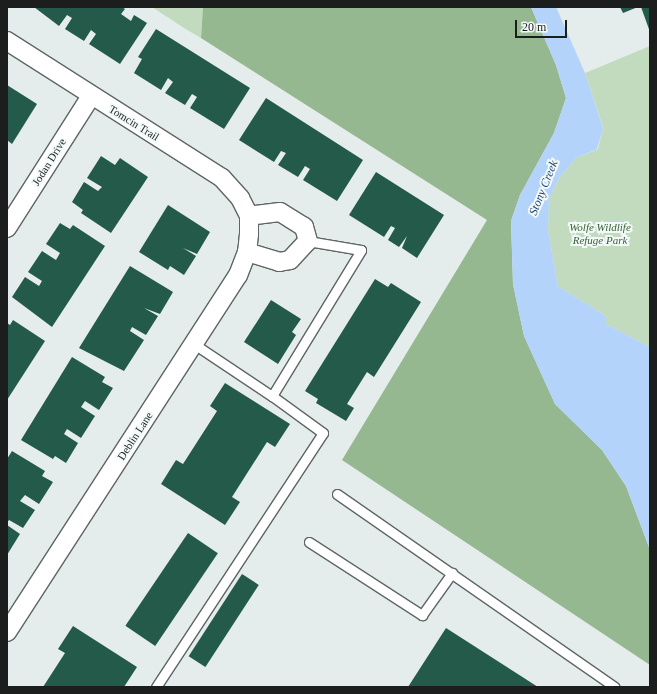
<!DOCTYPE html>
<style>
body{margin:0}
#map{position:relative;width:657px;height:694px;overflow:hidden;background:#e5ecec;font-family:Georgia,serif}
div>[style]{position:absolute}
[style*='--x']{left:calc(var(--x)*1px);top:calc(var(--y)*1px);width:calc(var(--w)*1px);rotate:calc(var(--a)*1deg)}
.green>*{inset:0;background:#c2dbbe}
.forest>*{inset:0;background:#96b891}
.water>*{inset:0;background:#b3d3fa}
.building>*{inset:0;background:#235a49;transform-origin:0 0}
.roads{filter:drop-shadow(1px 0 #5f6565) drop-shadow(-1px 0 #5f6565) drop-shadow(0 1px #5f6565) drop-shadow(0 -1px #5f6565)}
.lane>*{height:9px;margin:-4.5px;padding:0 4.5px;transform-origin:4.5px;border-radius:4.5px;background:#fff}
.street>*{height:18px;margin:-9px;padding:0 9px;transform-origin:9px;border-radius:9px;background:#fff}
span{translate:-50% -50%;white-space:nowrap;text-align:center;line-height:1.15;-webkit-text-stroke:4px #f3f9f9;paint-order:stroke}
.street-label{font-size:11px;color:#1c1e1e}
.park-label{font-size:11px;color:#376430;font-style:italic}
.water-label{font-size:12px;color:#1b4576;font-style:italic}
.frame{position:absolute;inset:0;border:8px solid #1c1e1e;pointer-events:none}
.scale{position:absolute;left:515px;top:20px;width:52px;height:18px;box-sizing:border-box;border:2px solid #1c1e1e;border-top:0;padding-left:5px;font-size:12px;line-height:14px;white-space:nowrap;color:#1c1e1e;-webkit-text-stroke:3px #f3f9f9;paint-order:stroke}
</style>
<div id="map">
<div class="green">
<div style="clip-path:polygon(152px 7px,203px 7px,201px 38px,184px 28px)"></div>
<div style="clip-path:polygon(650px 46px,650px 347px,606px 324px,606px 316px,558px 286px,548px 231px,549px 199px,559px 178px,576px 158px,598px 149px,603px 127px,585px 73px)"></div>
</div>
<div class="forest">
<div style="clip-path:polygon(203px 7px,531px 7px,556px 65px,566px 98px,554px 133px,520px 195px,511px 221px,513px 284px,524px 336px,555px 404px,602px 450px,626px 486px,650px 550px,650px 665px,342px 460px,487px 220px,201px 38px)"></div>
</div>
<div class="water">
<div style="clip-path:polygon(531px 7px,556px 7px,585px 73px,603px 128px,597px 149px,576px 158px,559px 178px,549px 199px,548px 231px,558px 286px,606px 316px,606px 324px,650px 347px,650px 550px,626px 486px,602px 450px,555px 404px,524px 336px,513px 284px,511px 221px,520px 195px,554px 133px,566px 98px,556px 65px)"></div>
</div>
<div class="building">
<div style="clip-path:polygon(34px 7px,122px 7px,125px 9px,121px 14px,131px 21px,134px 15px,147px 23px,120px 64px,89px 44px,96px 34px,91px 30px,84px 41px,65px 29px,72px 18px,67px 15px,59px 26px)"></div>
<div style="clip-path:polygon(620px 7px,638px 7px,623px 13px)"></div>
<div style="clip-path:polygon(641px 7px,650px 7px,650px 32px)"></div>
<div style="clip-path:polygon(156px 29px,250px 88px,224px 129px,190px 108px,197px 97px,192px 94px,185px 105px,165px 93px,173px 82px,168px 78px,161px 90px,134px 73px,142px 59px,138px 57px)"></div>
<div style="clip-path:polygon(7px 85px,37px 104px,12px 144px,7px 140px)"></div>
<div style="clip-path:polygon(266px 98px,363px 160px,337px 201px,303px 180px,310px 169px,305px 166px,298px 177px,278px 165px,286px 153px,281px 151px,274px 162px,239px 140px)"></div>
<div style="clip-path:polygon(101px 156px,115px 165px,120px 158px,148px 177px,111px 233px,81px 213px,83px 210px,72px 202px,84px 182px,98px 191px,102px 187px,87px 178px)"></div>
<div style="clip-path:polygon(376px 172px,444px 215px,417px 258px,402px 248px,407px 236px,399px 247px,388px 240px,395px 228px,391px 226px,384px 237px,349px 215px)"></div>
<div style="clip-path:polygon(168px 205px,210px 232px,197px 254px,183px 248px,196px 256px,184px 275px,170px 266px,168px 270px,139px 252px)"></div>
<div style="clip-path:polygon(60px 223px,70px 229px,73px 225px,105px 246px,52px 327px,12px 297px,25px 277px,39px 286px,42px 281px,28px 272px,42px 251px,56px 260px,60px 253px,46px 244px)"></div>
<div style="clip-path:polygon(130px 266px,173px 292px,160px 314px,144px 308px,158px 316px,146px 335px,132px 327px,130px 331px,144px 340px,124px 371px,79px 348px)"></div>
<div style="clip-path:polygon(375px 279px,388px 287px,391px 283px,421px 302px,374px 377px,367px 372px,347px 404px,354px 408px,346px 421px,316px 403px,318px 399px,305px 391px)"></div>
<div style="clip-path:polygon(271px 300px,301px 319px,292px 332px,296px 335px,278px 364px,244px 342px)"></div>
<div style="clip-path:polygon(13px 320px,45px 341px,7px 400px,7px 323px,10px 325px)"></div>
<div style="clip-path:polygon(72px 357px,105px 377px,102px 382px,113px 388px,99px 410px,85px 401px,81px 407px,95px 416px,81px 438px,67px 429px,64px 434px,78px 443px,66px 463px,55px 456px,53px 459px,21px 440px)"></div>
<div style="clip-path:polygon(225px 383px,290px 424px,275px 447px,267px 442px,232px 497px,240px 502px,225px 525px,161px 484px,176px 460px,183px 464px,217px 411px,210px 406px)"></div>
<div style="clip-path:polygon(12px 451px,45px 471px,42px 476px,53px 482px,39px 504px,25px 495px,20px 501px,35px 510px,23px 528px,9px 520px,7px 523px,7px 459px)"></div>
<div style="clip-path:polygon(7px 525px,20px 534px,7px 555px)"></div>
<div style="left:188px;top:533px;width:36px;height:112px;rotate:34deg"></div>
<div style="left:242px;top:574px;width:20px;height:98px;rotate:33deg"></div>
<div style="clip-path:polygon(73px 626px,137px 667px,124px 687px,43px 687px,65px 653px,58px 649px)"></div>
<div style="clip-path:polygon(446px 628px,538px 687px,408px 687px)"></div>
</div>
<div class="roads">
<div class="lane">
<div style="--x:194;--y:344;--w:94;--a:33.7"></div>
<div style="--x:337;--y:494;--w:338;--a:34.8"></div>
<div style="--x:309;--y:542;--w:135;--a:32.9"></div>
<div style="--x:422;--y:615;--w:52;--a:-54.5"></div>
<div style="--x:156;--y:687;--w:304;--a:-56.7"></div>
<div style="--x:323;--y:433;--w:63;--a:-144"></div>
<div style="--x:272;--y:396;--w:171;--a:-58.6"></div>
<div style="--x:361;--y:250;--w:54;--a:-170.4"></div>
</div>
<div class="street">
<div style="--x:7;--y:41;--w:255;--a:32.5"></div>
<div style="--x:222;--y:178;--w:27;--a:48"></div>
<div style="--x:240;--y:198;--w:20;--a:63"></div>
<div style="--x:249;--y:216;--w:18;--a:90"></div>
<div style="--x:249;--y:234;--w:18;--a:96"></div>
<div style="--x:247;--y:252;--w:25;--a:111"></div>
<div style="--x:238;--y:275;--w:425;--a:122.9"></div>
<div style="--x:7;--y:228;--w:156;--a:-57.5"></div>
<div style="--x:247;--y:252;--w:34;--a:17"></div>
<div style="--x:279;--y:262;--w:11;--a:-10"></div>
<div style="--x:290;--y:260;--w:26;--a:-47"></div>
<div style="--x:308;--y:241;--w:15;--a:-106"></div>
<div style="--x:304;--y:227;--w:28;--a:-148"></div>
<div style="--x:280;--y:212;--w:31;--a:173"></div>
</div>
</div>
<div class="street-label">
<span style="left:134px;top:123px;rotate:32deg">Tomcin Trail</span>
<span style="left:49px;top:162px;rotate:-58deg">Jodan Drive</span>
<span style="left:135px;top:436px;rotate:-57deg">Deblin Lane</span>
</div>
<div class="park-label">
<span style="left:600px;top:234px">Wolfe Wildlife<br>Refuge Park</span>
</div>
<div class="water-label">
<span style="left:544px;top:188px;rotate:-68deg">Stony Creek</span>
</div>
<div class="frame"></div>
<div class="scale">20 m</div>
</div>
